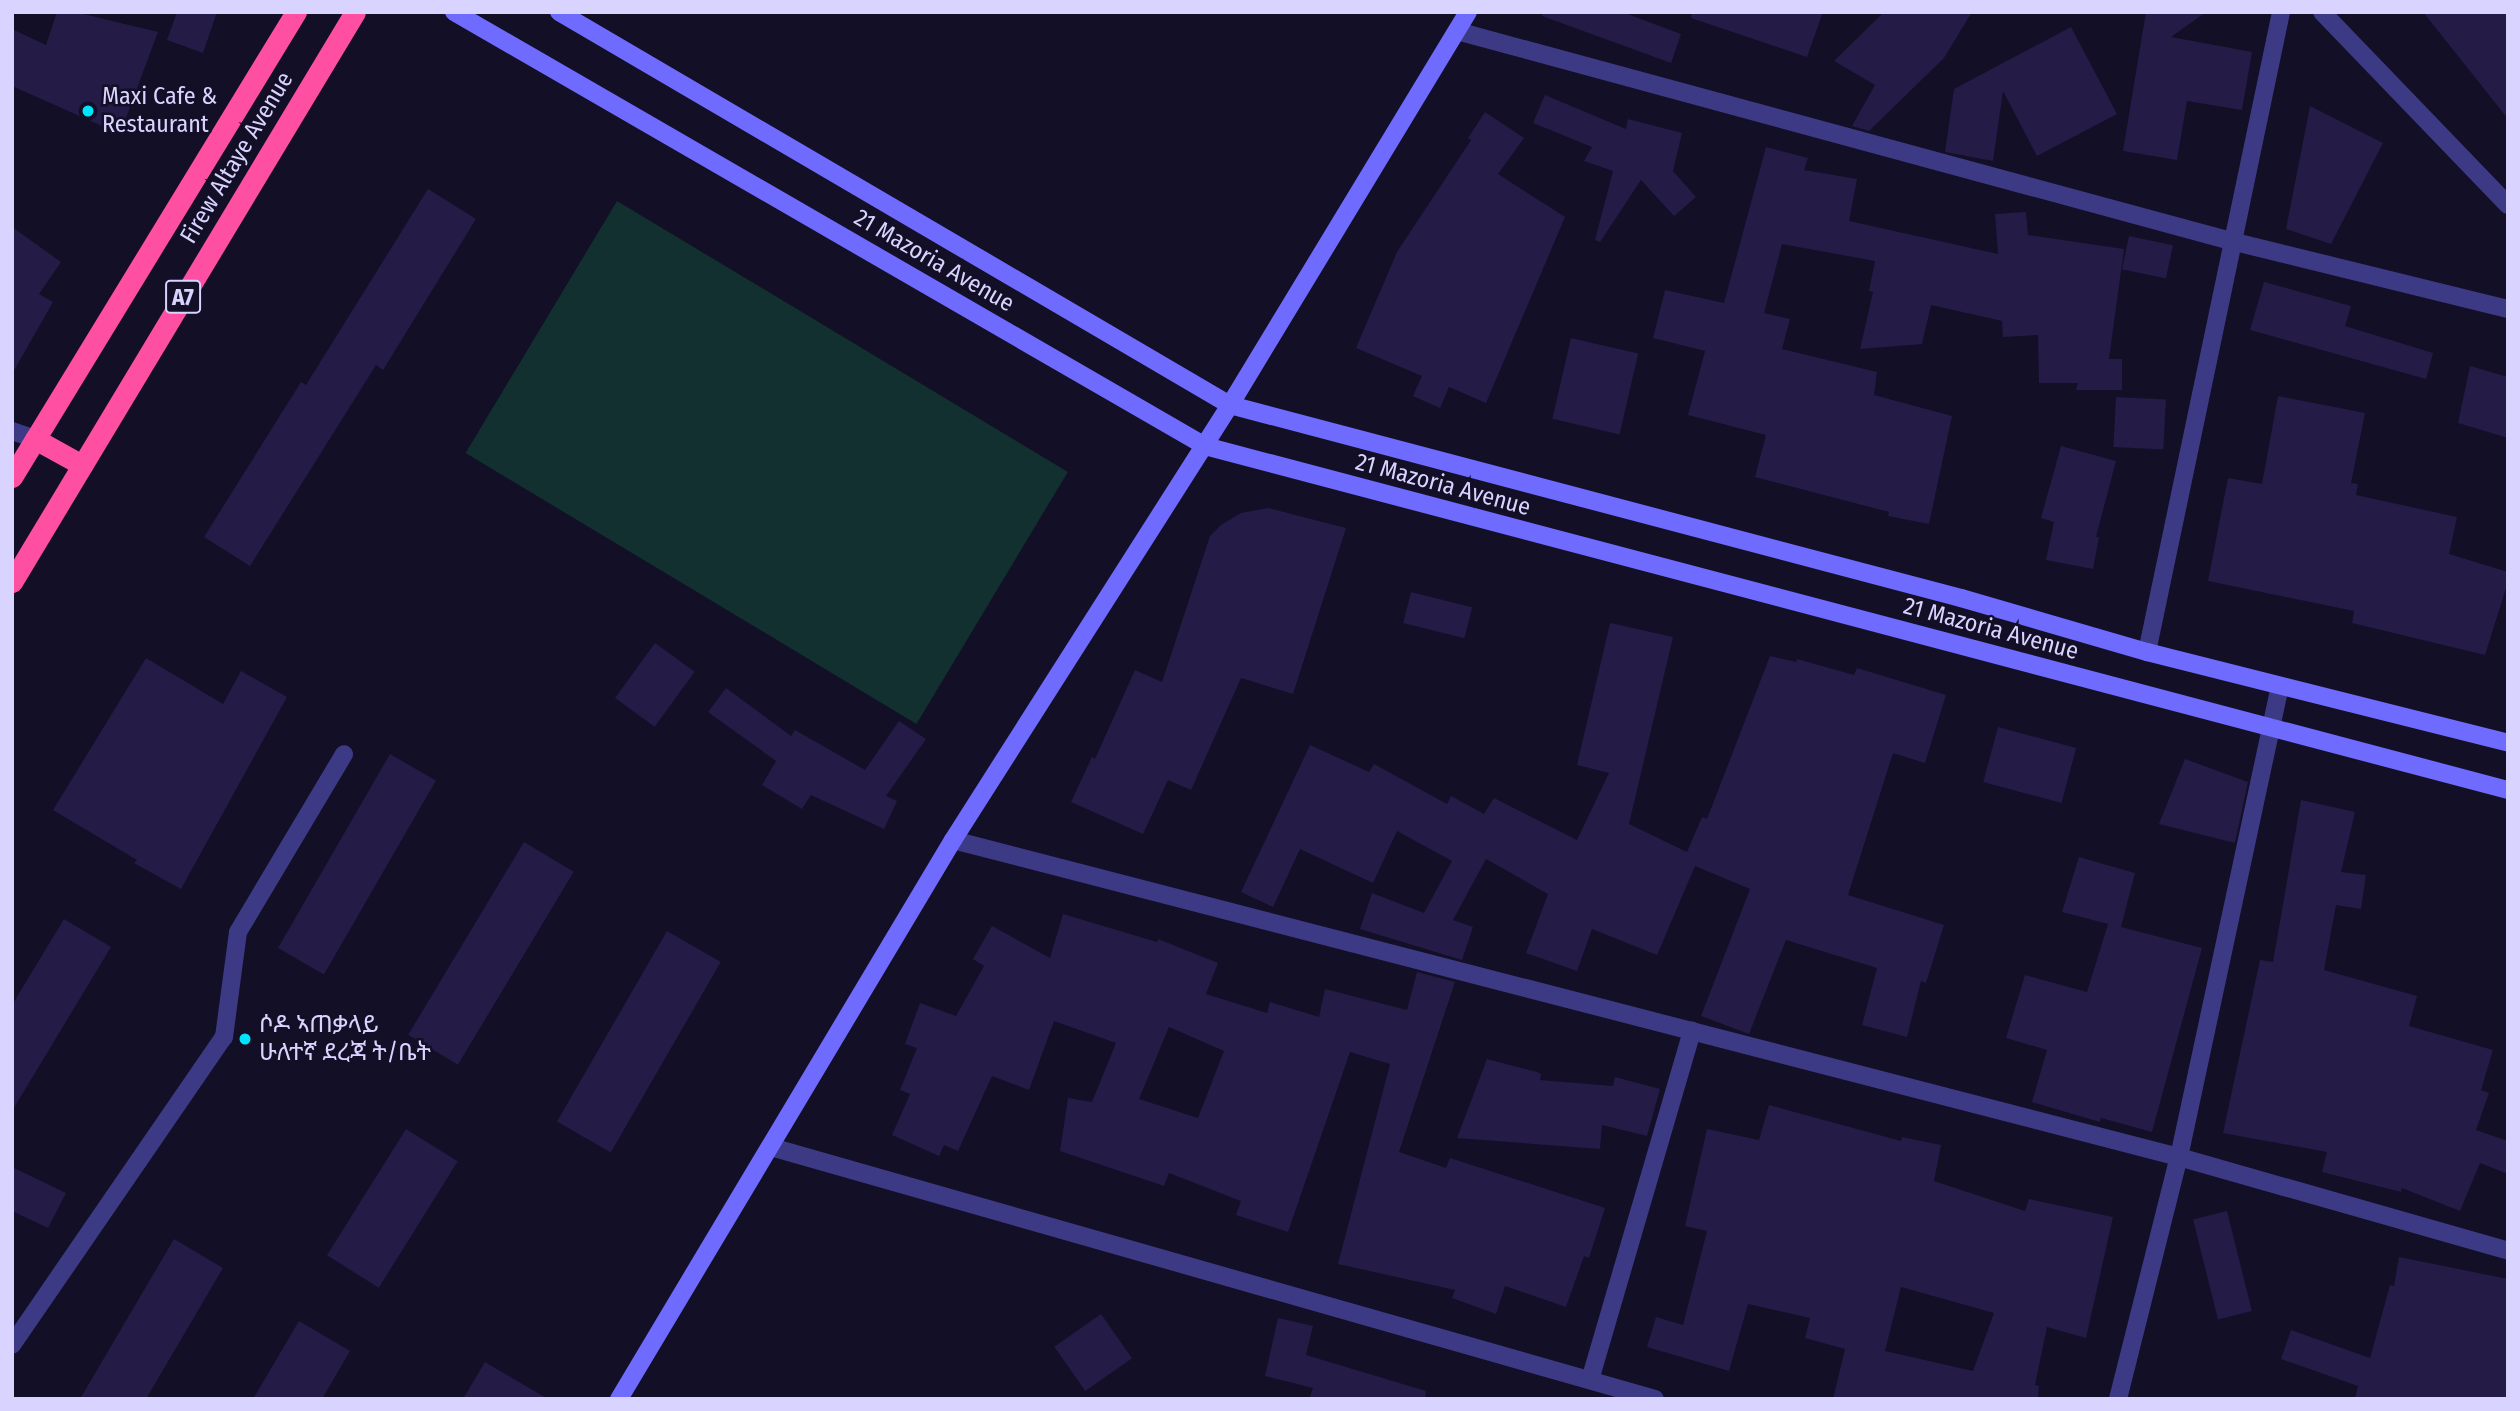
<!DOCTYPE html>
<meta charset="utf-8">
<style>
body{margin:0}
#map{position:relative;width:2520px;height:1411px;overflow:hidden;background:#130f26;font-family:"Fira Sans Condensed","Noto Sans Ethiopic",sans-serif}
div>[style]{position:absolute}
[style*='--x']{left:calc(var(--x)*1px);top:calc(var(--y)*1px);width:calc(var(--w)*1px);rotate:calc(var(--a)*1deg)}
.green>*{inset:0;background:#12302f;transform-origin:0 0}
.building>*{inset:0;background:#241b47;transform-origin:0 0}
.street>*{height:18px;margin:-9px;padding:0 9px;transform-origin:9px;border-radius:9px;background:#3d3a85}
.secondary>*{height:18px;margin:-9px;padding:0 9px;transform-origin:9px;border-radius:9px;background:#6f6bff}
.highway>*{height:21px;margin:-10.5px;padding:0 10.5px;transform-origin:10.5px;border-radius:10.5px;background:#ff4fa3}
.dots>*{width:19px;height:19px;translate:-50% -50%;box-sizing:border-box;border:4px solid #130f26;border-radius:50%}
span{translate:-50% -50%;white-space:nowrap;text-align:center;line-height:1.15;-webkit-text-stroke:5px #130f26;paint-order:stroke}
.shield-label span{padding:2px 5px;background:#130f26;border:2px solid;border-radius:5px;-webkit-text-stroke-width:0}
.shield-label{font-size:23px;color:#d9d4ff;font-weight:700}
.poi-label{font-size:24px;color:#d9d4ff}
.left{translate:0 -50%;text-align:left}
.street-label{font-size:24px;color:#d9d4ff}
.frame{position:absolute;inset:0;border:14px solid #d9d4ff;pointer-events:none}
</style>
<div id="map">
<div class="green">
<div style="left:617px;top:201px;width:526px;height:294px;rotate:31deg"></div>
</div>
<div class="building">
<div style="clip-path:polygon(57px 12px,75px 12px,158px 32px,120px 134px,12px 86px,12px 29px,46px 45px)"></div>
<div style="clip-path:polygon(177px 12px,217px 12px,203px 53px,167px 40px)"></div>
<div style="clip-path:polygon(1543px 12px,1622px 12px,1681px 34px,1671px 63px,1542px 16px)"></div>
<div style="clip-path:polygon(1692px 12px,1823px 12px,1807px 57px,1691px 18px)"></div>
<div style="clip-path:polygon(1884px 12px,1972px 12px,1944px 58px,1869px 131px,1852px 126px,1875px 85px,1834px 61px)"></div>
<div style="clip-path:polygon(2146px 12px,2206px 12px,2171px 37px,2252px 52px,2242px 110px,2187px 101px,2177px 160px,2123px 151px)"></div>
<div style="clip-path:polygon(2423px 12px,2508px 12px,2508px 119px)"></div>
<div style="clip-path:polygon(2071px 27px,2117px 114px,2037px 156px,2003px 91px,1993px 161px,1945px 152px,1954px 89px)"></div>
<div style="clip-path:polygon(1545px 95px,1626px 129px,1628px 119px,1682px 133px,1673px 171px,1696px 197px,1674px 216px,1641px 180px,1600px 242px,1595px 240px,1613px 171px,1584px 161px,1592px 147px,1533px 123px)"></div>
<div style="clip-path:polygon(2310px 106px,2383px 143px,2331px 244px,2286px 229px)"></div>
<div style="clip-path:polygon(1485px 112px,1524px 138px,1498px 174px,1565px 217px,1486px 403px,1449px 387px,1440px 408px,1413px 396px,1422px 376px,1356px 348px,1397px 252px,1471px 140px,1468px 138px)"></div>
<div style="clip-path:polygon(1766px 147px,1808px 158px,1804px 170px,1857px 179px,1849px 221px,1998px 254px,1995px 214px,2026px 212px,2028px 235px,2124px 249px,2109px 359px,2122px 359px,2122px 390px,2076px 390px,2078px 383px,2039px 383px,2038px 335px,2003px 337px,2002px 321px,1931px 305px,1922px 344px,1860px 349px,1873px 292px,1869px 291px,1875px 261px,1782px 244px,1764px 313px,1790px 319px,1782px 349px,1877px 372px,1874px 395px,1952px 416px,1929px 524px,1888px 516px,1889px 512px,1755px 477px,1766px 435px,1688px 415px,1705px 351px,1653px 338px,1665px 290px,1724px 303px)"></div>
<div style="clip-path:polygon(428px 189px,476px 219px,383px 370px,376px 365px,250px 566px,204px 537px,301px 382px,306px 385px)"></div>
<div style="clip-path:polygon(12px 227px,61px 262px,39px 294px,53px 302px,12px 374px)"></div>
<div style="left:2129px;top:236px;width:45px;height:34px;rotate:12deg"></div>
<div style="clip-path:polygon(2264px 282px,2351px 306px,2345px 326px,2433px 353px,2426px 379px,2250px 330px)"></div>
<div style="left:1571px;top:338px;width:69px;height:83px;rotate:13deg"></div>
<div style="clip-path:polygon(2470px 366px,2508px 377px,2508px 438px,2458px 423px)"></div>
<div style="clip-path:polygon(2278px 396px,2365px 413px,2351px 483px,2358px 484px,2356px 495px,2457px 517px,2449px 554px,2508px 572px,2508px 582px,2485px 655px,2352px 623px,2354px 611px,2208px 581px,2228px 478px,2262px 484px)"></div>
<div style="left:2116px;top:397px;width:50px;height:50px;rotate:3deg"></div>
<div style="clip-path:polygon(2061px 446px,2116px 461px,2096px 537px,2099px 537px,2093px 569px,2046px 560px,2054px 522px,2041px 518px)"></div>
<div style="clip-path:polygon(1268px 508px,1346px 528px,1293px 694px,1241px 678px,1191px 790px,1168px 780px,1143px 834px,1071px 802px,1092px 757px,1095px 759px,1135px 670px,1162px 682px,1210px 536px,1221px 525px,1241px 513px)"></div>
<div style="left:1411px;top:592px;width:63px;height:32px;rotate:14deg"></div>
<div style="clip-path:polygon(1610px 623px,1673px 637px,1629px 824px,1687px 852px,1702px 817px,1707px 819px,1770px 656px,1796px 662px,1797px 659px,1854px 675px,1857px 668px,1946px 695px,1925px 763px,1893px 753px,1848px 895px,1944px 925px,1926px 983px,1921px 981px,1907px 1037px,1862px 1025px,1877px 968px,1786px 940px,1749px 1034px,1701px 1016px,1750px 889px,1695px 866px,1657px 955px,1592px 929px,1577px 971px,1526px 953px,1548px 894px,1486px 859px,1453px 920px,1473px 927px,1462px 960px,1360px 929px,1372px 893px,1424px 913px,1452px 861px,1397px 831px,1373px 883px,1300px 849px,1273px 907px,1241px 892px,1310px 745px,1369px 772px,1374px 764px,1447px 804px,1451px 796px,1484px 814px,1494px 798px,1577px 840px,1609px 773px,1577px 765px)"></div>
<div style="left:655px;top:643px;width:49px;height:68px;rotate:36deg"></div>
<div style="clip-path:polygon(146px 658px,223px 704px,241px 671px,287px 697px,181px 889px,134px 863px,137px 860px,53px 810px)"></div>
<div style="clip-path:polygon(726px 688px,791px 736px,795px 730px,865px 770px,899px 721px,926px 739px,886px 796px,897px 801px,884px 829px,811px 795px,802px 809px,762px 785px,776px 761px,708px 712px)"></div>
<div style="left:1998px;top:727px;width:81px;height:57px;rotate:15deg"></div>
<div style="left:390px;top:754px;width:53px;height:224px;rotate:30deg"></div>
<div style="clip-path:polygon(2185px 759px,2248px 782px,2235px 843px,2159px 824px)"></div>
<div style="clip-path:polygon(2301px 800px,2355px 812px,2341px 872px,2366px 875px,2361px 909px,2336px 905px,2324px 970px,2417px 996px,2409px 1026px,2493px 1050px,2481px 1090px,2489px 1093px,2476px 1130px,2508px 1141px,2508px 1174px,2480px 1163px,2460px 1211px,2402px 1188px,2401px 1192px,2322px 1172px,2327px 1152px,2223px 1133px,2260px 960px,2273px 962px)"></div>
<div style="left:524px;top:842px;width:58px;height:225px;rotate:31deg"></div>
<div style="clip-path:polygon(2079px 857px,2135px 873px,2121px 927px,2202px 948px,2152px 1132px,2101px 1118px,2100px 1122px,2032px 1102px,2047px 1050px,2006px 1038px,2025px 975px,2087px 992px,2108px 924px,2062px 912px)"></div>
<div style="clip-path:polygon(evenodd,1063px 914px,1157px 942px,1158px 939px,1218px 963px,1206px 994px,1267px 1013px,1270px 1002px,1319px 1017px,1325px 989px,1407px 1010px,1417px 972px,1455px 982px,1399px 1152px,1446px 1168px,1450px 1158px,1605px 1208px,1589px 1258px,1584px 1256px,1566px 1307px,1505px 1286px,1496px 1314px,1452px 1298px,1455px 1290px,1338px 1264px,1390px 1064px,1350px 1052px,1288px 1232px,1236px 1215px,1241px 1201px,1169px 1173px,1164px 1186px,1060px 1151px,1068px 1098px,1092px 1102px,1116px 1043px,1054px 1021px,1029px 1090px,992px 1076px,958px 1151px,944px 1145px,939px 1156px,892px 1135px,910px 1094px,900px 1090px,917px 1048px,905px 1044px,920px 1003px,956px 1016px,984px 966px,973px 959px,992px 926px,1050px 958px,1063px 914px,1169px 1027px,1224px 1051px,1198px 1118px,1139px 1099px,1169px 1027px)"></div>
<div style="clip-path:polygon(64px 919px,111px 947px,12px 1111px,12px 1005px)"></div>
<div style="left:667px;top:931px;width:62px;height:220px;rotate:30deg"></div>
<div style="clip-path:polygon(1487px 1059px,1537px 1072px,1541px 1074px,1540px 1080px,1613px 1086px,1615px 1077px,1660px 1089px,1647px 1136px,1602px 1125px,1600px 1149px,1457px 1138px)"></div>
<div style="clip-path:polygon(evenodd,1769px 1105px,1901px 1141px,1902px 1137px,1941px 1145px,1934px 1181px,2025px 1211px,2029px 1199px,2113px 1217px,2086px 1338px,2047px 1327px,2035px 1385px,2039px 1386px,2038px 1399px,1833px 1399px,1845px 1349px,1805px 1338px,1810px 1318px,1748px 1304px,1729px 1371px,1647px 1347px,1656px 1317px,1683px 1325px,1707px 1231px,1685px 1226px,1707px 1129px,1759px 1140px,1769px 1105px,1901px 1287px,1994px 1313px,1973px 1371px,1885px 1351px,1901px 1287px)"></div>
<div style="left:406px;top:1129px;width:61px;height:149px;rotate:32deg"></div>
<div style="clip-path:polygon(12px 1167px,66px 1193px,48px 1228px,12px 1211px)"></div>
<div style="left:2227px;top:1211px;width:103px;height:35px;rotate:76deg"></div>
<div style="clip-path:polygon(174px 1239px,223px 1268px,146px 1399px,80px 1399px)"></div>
<div style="clip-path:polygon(2399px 1257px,2508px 1279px,2508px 1399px,2355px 1399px,2358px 1386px,2281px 1359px,2291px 1330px,2370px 1358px,2390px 1285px,2394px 1286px)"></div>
<div style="left:1101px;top:1314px;width:54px;height:57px;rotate:55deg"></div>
<div style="clip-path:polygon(1278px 1318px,1313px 1326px,1306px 1355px,1426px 1391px,1425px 1399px,1309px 1399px,1313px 1388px,1265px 1376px)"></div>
<div style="clip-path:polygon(299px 1321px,350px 1351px,322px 1399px,253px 1399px)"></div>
<div style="clip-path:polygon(485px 1362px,548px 1399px,463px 1399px)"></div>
</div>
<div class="street">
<div style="--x:2322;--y:12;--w:268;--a:46.1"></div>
<div style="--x:1457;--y:31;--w:802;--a:15.18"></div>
<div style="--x:2231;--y:241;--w:285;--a:13.8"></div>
<div style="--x:12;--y:431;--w:24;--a:19"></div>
<div style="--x:2147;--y:652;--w:654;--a:-78.17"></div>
<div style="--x:953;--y:840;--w:1266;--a:14.5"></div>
<div style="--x:2179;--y:1157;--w:342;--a:15.9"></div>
<div style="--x:771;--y:1147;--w:919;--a:15.91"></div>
<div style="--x:12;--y:1345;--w:374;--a:-55.5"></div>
<div style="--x:224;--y:1037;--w:106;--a:-82.4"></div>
<div style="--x:238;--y:932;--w:207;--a:-59.2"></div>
<div style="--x:1590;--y:1380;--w:364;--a:-73.7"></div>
<div style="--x:2118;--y:1399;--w:250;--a:-75.9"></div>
<div style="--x:2179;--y:1157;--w:481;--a:-77.9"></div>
</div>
<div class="secondary">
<div style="--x:454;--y:12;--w:867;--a:30.02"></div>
<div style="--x:1205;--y:446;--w:1348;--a:14.79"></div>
<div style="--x:559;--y:12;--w:778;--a:30.36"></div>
<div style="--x:1230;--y:405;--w:756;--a:14.79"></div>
<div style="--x:1961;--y:598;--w:194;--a:16.2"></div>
<div style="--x:2147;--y:652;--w:372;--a:14.1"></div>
<div style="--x:619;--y:1399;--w:651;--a:-59.14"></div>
<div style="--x:953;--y:840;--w:516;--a:-57.51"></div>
<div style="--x:1230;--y:405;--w:459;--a:-58.8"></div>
</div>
<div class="highway">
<div style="--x:35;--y:439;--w:54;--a:29"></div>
<div style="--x:12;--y:477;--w:545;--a:-58.59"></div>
<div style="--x:12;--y:582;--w:665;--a:-58.96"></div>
</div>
<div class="dots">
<div style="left:88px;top:111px;background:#00e5ff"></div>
<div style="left:245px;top:1039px;background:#00e5ff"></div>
</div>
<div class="shield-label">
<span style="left:183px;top:297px">A7</span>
</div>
<div class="poi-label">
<span class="left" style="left:102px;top:111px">Maxi Cafe &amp;<br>Restaurant</span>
<span class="left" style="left:259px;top:1039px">ሶዶ ኣጠቃላይ<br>ሁለተኛ ደረጃ ት/ቤት</span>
</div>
<div class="street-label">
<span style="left:237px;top:158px;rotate:-59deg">Firew Altaye Avenue</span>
<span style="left:934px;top:261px;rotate:30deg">21 Mazoria Avenue</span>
<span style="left:1443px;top:485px;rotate:15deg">21 Mazoria Avenue</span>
<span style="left:1991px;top:629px;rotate:15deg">21 Mazoria Avenue</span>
</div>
<div class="frame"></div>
</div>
